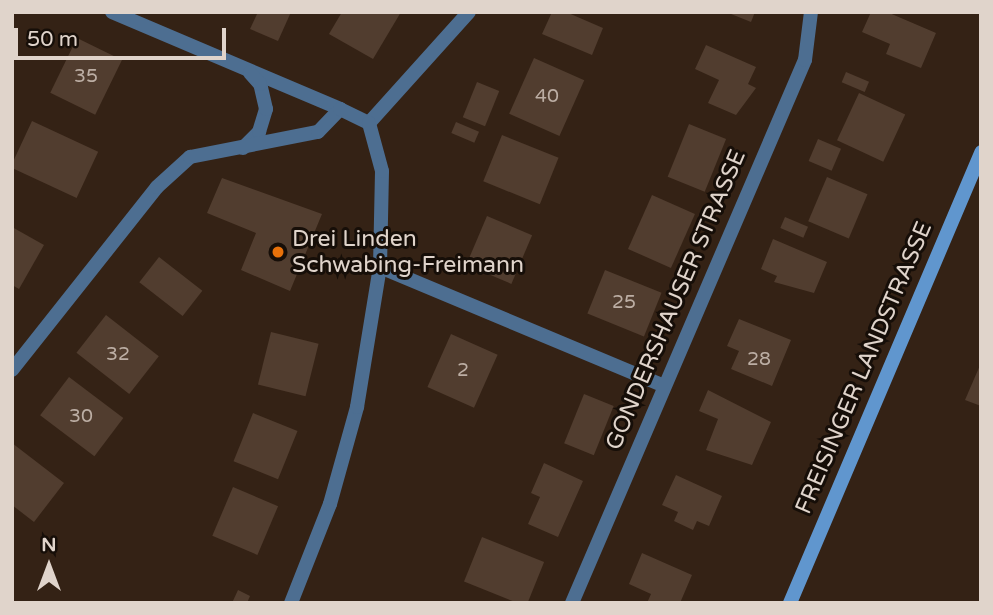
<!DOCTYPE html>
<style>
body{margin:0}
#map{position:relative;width:993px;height:615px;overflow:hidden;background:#342215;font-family:"Varela Round",sans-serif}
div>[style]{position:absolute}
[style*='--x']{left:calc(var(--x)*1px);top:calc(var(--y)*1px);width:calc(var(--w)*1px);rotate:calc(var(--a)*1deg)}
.building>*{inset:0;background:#513d2f;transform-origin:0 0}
.street>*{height:14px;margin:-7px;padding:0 7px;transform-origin:7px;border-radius:7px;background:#4d6e91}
.secondary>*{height:14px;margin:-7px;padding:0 7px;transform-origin:7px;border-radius:7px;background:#6096ce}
.dots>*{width:19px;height:19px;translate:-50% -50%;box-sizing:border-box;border:4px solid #160e08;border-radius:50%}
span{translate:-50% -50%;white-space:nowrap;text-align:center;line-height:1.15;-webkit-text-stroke:6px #160e08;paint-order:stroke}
.number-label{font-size:19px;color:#bcaea4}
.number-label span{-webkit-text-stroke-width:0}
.poi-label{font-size:23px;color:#e0d4cb}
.left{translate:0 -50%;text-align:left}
.street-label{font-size:23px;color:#e0d4cb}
.frame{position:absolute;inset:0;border:14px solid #e0d4cb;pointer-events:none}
.north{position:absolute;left:14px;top:531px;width:70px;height:70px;-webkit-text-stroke:5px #160e08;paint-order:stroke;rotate:0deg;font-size:19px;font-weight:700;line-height:28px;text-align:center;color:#e0d4cb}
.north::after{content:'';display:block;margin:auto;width:24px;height:32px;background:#e0d4cb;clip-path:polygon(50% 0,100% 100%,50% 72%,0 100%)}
.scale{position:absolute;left:14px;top:28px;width:212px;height:32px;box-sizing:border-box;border:4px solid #e0d4cb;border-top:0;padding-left:9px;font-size:21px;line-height:24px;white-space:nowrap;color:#e0d4cb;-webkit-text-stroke:5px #160e08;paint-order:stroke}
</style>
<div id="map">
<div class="building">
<div style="clip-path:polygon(258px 12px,291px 12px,278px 41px,250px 29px)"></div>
<div style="clip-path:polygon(342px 12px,401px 12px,373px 59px,329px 34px)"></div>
<div style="clip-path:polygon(552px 12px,566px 12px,603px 28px,592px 55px,542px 34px)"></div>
<div style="clip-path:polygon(726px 12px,755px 12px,751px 22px)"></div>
<div style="clip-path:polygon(871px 12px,887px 12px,936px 33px,921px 68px,886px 54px,890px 44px,862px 32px)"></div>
<div style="left:77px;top:38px;width:50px;height:61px;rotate:26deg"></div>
<div style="clip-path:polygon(706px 45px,756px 67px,748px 84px,756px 88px,736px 115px,708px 103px,719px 80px,695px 69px)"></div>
<div style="left:534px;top:58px;width:55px;height:61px;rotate:24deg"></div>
<div style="left:846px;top:72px;width:25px;height:11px;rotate:23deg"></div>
<div style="left:477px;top:82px;width:24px;height:38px;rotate:22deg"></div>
<div style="left:859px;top:93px;width:51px;height:52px;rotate:25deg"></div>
<div style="left:32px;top:121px;width:73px;height:51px;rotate:25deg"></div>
<div style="left:456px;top:122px;width:25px;height:12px;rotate:23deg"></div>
<div style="left:689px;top:124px;width:40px;height:57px;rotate:22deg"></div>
<div style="left:502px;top:135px;width:61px;height:50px;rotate:22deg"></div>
<div style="left:818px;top:139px;width:25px;height:24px;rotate:23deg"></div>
<div style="left:827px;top:177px;width:44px;height:48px;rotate:23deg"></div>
<div style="clip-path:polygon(222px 178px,322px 214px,290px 291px,241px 270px,256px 233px,207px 213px)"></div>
<div style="left:652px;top:195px;width:47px;height:59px;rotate:24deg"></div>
<div style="left:487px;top:216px;width:49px;height:53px;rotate:23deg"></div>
<div style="left:785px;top:217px;width:25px;height:12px;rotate:23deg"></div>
<div style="clip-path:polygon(12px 227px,44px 245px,19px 289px,12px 285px)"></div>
<div style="clip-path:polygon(773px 239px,827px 262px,814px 293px,774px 282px,777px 276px,761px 269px)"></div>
<div style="left:159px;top:257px;width:55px;height:32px;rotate:38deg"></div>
<div style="left:605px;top:270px;width:61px;height:47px;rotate:22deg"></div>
<div style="left:106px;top:315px;width:67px;height:48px;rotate:38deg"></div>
<div style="clip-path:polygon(739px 319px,791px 340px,772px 386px,731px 369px,739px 351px,727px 346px)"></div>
<div style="left:271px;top:332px;width:49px;height:54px;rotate:14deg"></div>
<div style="left:451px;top:334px;width:51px;height:58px;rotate:24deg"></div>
<div style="clip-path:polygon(981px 363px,981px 406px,965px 400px)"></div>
<div style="left:69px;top:377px;width:68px;height:48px;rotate:37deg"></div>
<div style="clip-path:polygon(708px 390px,771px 422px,752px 465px,706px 450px,718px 419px,699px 411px)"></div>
<div style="left:584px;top:394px;width:32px;height:53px;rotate:22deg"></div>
<div style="left:253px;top:413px;width:48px;height:52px;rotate:22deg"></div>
<div style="clip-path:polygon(12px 443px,64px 483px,34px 522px,12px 505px)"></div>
<div style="clip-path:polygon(544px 463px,583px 481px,558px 537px,528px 524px,540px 497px,531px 493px)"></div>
<div style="clip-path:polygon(676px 475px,722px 496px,709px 526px,697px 521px,693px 530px,674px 521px,678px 512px,662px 505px)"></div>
<div style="left:233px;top:487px;width:49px;height:53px;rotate:23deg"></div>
<div style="left:482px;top:537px;width:67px;height:48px;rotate:22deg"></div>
<div style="clip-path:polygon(642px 553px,692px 575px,680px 603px,647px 603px,651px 594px,629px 584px)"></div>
<div style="clip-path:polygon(238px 590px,250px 596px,247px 603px,232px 603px)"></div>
</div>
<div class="street">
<div style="--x:112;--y:12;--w:248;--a:23"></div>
<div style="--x:243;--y:148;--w:23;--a:-45"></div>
<div style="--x:259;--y:132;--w:24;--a:-73"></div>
<div style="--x:266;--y:109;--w:26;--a:-103"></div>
<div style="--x:260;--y:84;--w:15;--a:-132"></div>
<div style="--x:380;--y:267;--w:306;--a:22.7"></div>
<div style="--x:12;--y:370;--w:233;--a:-51.6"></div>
<div style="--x:157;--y:187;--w:45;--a:-42.3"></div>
<div style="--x:190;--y:157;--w:130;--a:-11.1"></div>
<div style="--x:318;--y:132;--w:32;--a:-46"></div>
<div style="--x:340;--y:109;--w:32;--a:26"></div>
<div style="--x:369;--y:123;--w:149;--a:-48"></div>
<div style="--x:291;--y:603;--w:106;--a:-68.5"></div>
<div style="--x:330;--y:504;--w:101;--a:-74.4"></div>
<div style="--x:357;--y:407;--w:142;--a:-80.7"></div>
<div style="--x:380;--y:267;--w:96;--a:-88.8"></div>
<div style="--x:382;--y:171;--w:50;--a:-105.2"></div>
<div style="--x:572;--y:603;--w:591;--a:-66.78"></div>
<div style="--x:805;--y:60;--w:48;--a:-82.9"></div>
</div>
<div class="secondary">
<div style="--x:790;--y:603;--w:490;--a:-67"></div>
</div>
<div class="dots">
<div style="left:278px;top:252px;background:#e8710a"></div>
</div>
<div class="number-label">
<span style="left:86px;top:77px">35</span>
<span style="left:547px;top:97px">40</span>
<span style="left:624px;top:303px">25</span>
<span style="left:118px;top:355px">32</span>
<span style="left:759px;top:360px">28</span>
<span style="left:463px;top:371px">2</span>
<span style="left:81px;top:417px">30</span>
</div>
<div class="poi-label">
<span class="left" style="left:292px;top:252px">Drei Linden<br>Schwabing-Freimann</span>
</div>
<div class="street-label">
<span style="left:676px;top:300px;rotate:-67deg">GONDERSHAUSER STRASSE</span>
<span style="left:864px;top:368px;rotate:-67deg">FREISINGER LANDSTRASSE</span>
</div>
<div class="frame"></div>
<div class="north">N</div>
<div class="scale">50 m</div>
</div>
